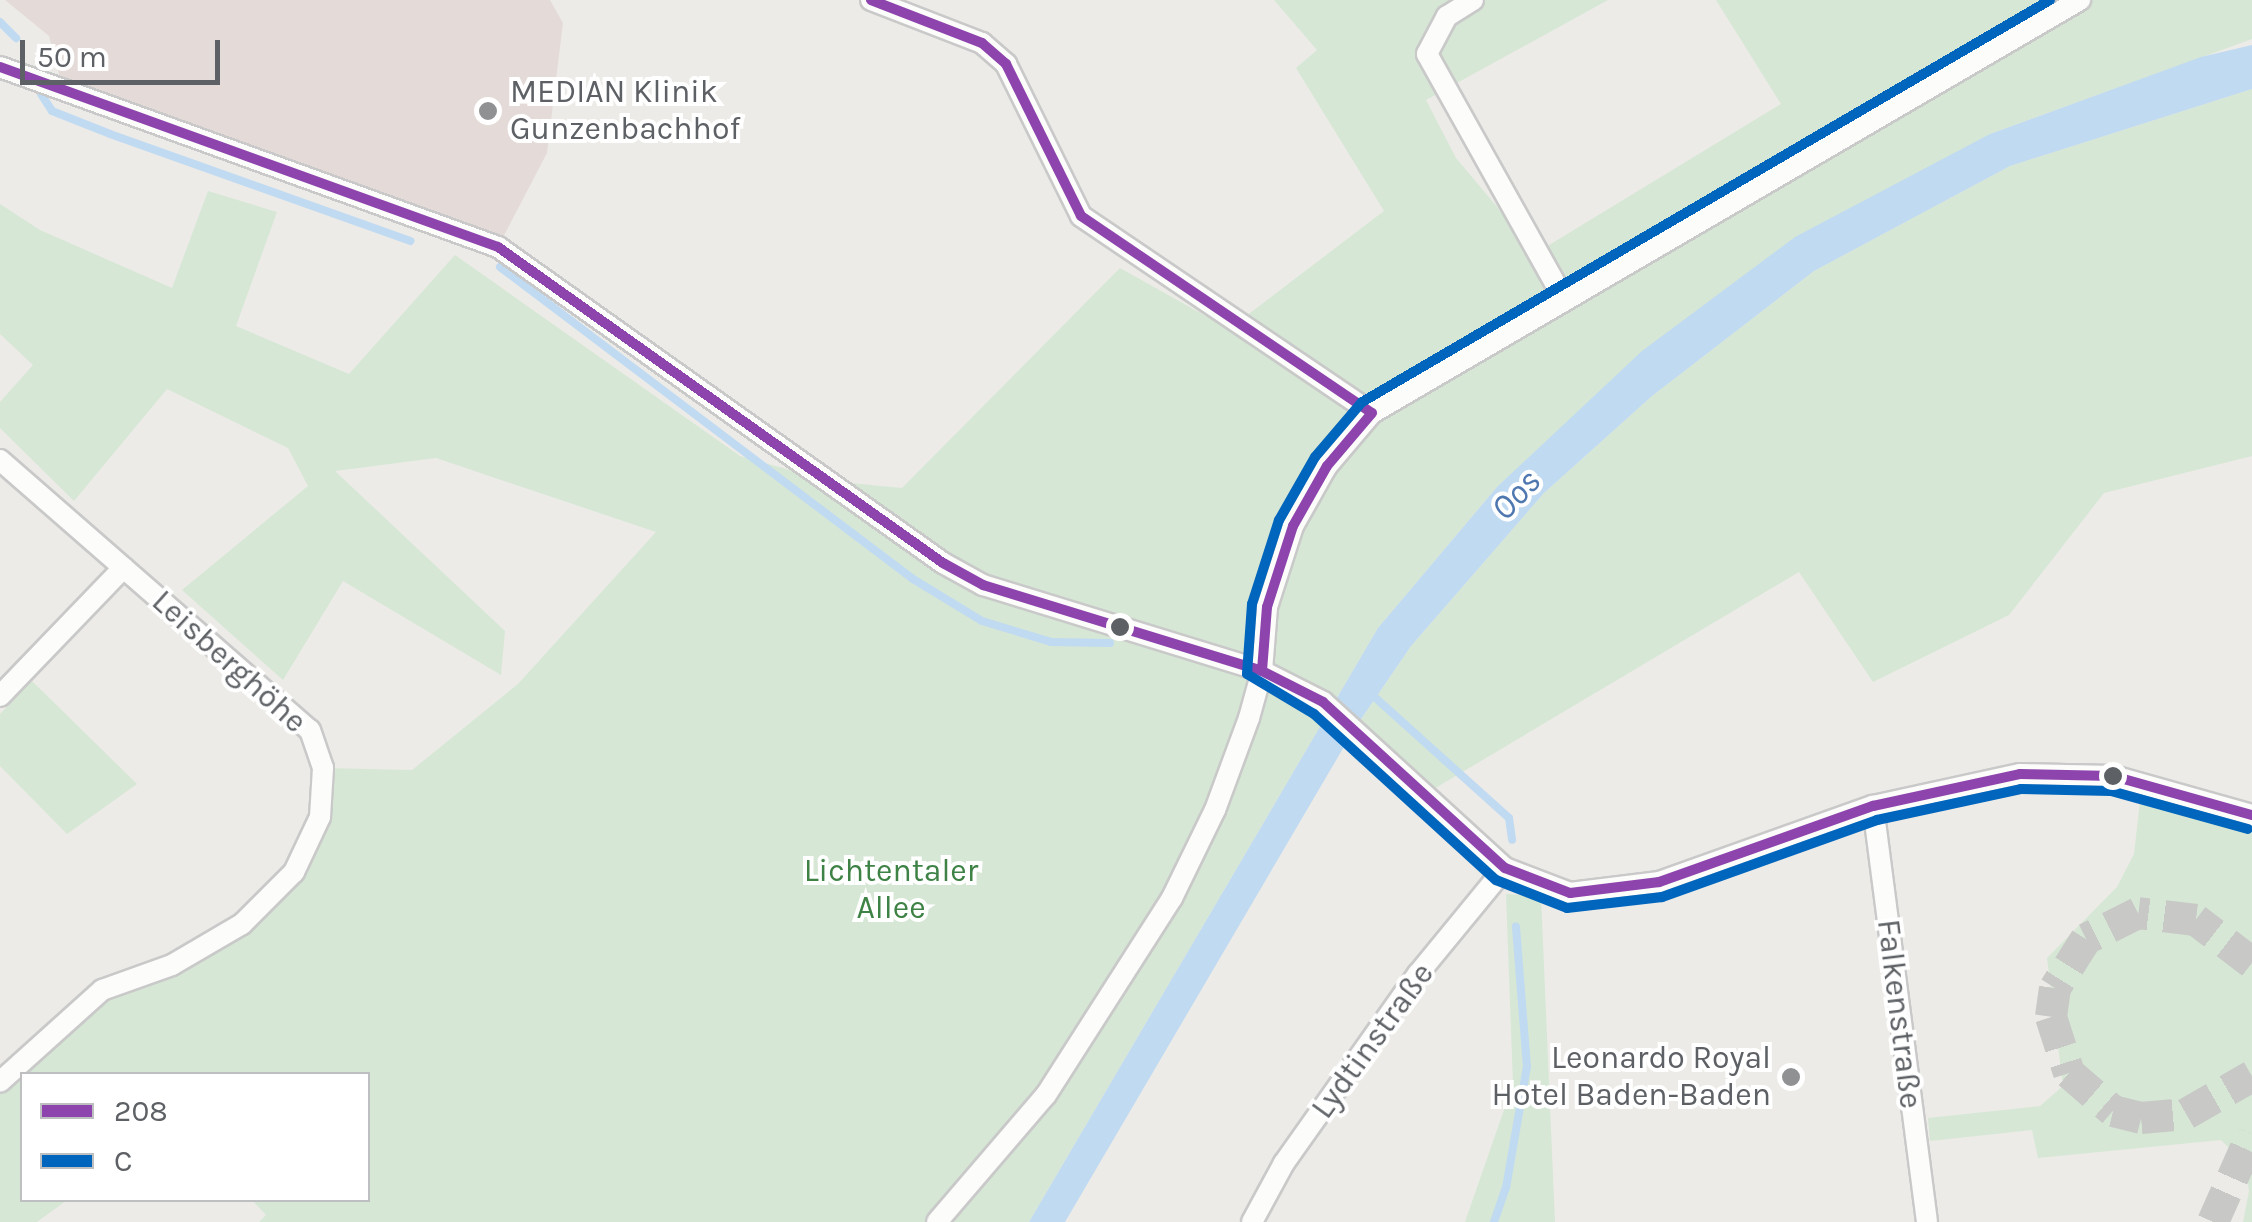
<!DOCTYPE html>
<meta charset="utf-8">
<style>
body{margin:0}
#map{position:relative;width:2252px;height:1222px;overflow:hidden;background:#ecebe7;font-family:Karla,sans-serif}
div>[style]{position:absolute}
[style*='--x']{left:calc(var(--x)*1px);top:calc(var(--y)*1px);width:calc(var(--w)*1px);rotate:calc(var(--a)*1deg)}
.medical>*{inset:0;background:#e4dbd8}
.green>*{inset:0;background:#d6e7d5}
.water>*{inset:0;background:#c0daf2}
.stream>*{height:8px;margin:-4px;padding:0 4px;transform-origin:4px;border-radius:4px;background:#c0daf2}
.primary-tunnel>*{height:32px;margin-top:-16px;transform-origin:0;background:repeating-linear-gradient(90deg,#c8c8c6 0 32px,transparent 0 48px)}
.roads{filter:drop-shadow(2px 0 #c9c9c9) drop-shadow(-2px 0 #c9c9c9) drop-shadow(0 2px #c9c9c9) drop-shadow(0 -2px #c9c9c9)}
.minor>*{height:20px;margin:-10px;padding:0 10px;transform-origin:10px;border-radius:10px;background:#fcfcfb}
.bus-1>*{height:10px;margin:-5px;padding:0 5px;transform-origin:5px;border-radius:5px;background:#8e44ad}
.bus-2>*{height:10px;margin:-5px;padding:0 5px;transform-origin:5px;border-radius:5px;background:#0065bd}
.dots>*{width:28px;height:28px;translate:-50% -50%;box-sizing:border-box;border:5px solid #fff;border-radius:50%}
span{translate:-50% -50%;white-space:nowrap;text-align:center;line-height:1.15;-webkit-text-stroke:8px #fff;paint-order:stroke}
.poi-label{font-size:32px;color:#5d6064}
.left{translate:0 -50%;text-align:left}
.right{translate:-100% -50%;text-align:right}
.street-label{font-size:32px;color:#5d6064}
.park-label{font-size:32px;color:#3e8246}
.water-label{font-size:35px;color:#4f78b0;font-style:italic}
.legend{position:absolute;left:20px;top:1072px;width:350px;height:130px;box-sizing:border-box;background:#fff;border:2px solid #bebfc1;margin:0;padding:12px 18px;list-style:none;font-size:30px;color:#5d6064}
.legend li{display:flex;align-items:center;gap:20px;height:50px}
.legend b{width:50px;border:2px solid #bebfc1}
.scale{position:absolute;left:20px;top:40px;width:200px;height:45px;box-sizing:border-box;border:5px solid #5d6064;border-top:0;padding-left:12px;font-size:30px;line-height:35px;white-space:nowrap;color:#5d6064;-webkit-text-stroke:8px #fff;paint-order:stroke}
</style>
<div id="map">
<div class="medical">
<div style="clip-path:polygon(5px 0,550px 0,563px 23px,547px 153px,498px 247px,64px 93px,49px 36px)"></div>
</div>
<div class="green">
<div style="clip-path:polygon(1274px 0,1608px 0,1426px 100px,1456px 158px,1536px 253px,1781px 104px,1716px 0,2252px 0,2252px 39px,1990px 134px,1497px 487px,1378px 628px,1029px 1222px,259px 1222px,266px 1215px,252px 1200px,368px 1200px,368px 1074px,22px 1074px,22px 1200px,67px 1200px,37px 1222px,0 1222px,0 1082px,102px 990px,172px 965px,294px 872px,323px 768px,412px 770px,518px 684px,656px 532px,436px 458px,335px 471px,505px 631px,501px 675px,343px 581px,283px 680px,182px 590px,308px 486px,288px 448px,167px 389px,74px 501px,0 428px,0 402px,33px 365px,0 334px,0 204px,40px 230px,172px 288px,208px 191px,277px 212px,236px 326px,349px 374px,455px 255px,740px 456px,829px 481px,902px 488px,1120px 268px,1229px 329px,1384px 211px,1296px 68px,1317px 50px)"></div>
<div style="clip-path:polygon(2252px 89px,2252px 456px,2104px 493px,2009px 615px,1873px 682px,1799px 572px,1427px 793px,1355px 728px,1411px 646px,1544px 493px,1652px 396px,1814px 271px,2010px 166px)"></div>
<div style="clip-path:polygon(32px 681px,137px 784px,67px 834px,0 766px,0 714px)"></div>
<div style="clip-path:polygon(2141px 792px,2252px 815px,2252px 1222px,2243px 1222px,2249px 1191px,2245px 1164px,2221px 1140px,2038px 1158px,2032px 1130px,1930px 1141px,1928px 1118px,2040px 1106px,2063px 1086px,2047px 958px,2117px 887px,2134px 854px)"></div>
<div style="clip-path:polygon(1506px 894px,1541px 896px,1555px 1222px,1465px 1222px,1513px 1084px)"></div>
</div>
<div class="water">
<div style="clip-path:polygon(2252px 45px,2252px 89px,2010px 166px,1814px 271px,1652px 396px,1544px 493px,1411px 646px,1355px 728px,1065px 1222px,1029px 1222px,1378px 628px,1497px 487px,1642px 351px,1795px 237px,1990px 134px,2201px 57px)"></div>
</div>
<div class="stream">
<div style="--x:0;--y:22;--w:23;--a:45"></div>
<div style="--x:41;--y:94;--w:20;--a:57"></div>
<div style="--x:52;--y:111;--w:62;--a:21.6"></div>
<div style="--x:110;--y:134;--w:319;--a:19.6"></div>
<div style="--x:500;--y:267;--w:518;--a:37.07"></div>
<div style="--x:913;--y:579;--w:81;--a:31.3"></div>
<div style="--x:982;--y:621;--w:72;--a:16.9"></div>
<div style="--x:1051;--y:642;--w:59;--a:1"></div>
<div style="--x:1369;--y:692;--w:188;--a:42"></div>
<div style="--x:1509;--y:818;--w:22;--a:82"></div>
<div style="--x:1494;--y:1222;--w:36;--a:-71"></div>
<div style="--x:1506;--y:1188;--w:123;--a:-80.2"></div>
<div style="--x:1527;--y:1067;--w:141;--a:-94.5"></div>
</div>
<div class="primary-tunnel">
<div style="--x:2252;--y:963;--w:71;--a:-142.5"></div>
<div style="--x:2196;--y:920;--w:58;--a:-173.1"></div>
<div style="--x:2138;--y:913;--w:58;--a:153.4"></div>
<div style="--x:2086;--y:939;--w:58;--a:122.3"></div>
<div style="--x:2055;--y:988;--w:29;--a:98"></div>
<div style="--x:2051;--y:1017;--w:59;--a:72.2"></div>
<div style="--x:2069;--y:1073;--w:58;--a:40.8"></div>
<div style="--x:2113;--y:1111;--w:29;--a:14"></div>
<div style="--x:2141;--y:1118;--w:45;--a:-5.1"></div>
<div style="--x:2186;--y:1114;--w:76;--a:-29.9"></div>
<div style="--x:2213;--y:1222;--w:96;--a:-66.1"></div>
</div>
<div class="roads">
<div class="minor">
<div style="--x:871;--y:0;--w:119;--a:21.2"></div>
<div style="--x:982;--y:43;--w:32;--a:41"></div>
<div style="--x:1006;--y:64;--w:169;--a:63.7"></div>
<div style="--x:1081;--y:216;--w:351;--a:34.1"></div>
<div style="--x:1473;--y:0;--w:31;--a:148"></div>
<div style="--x:1447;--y:16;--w:43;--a:117.8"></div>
<div style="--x:1427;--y:54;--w:281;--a:60.8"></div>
<div style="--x:0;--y:67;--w:530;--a:19.87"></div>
<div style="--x:498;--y:247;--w:546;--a:35.38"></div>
<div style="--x:943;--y:563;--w:46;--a:28.8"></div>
<div style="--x:983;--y:585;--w:292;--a:17.1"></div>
<div style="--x:1262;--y:671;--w:68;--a:26.9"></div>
<div style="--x:1323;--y:702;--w:246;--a:42.4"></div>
<div style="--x:1505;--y:868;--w:70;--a:21"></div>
<div style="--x:1570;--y:893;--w:90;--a:-7"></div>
<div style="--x:1659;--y:882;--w:227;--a:-19.6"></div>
<div style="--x:1873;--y:806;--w:150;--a:-12.3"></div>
<div style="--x:2020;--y:774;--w:93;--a:1.2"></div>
<div style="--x:2113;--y:776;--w:144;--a:15.7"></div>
<div style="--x:0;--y:460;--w:411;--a:41.1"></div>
<div style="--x:310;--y:730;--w:40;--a:71.1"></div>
<div style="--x:323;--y:768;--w:49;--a:93.5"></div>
<div style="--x:320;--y:817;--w:61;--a:115.3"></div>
<div style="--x:294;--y:872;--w:74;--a:135"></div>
<div style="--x:242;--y:924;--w:81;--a:149.6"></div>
<div style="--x:172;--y:965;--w:74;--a:160.3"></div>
<div style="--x:102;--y:990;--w:137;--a:138"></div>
<div style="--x:0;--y:696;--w:178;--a:-46.1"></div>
<div style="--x:1873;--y:806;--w:419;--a:82.6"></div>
<div style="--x:937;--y:1222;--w:167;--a:-49.4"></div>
<div style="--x:1046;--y:1095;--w:234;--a:-57.4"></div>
<div style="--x:1172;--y:898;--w:98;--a:-64"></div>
<div style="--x:1215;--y:810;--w:98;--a:-69.7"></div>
<div style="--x:1249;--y:718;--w:49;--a:-74.5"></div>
<div style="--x:1262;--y:671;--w:64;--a:-85.5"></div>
<div style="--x:1267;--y:607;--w:85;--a:-72.2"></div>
<div style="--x:1293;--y:526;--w:69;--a:-60.5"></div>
<div style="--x:1327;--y:466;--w:70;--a:-49.7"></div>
<div style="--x:1372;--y:413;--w:820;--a:-30.26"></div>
<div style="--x:1252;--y:1222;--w:67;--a:-61.5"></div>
<div style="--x:1284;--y:1163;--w:232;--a:-54.7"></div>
<div style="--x:1418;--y:974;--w:137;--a:-50.6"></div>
</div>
</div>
<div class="bus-1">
<div style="--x:871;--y:0;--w:119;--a:21.2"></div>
<div style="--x:982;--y:43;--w:32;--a:41"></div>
<div style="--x:1006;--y:64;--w:169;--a:63.7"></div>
<div style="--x:1081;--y:216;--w:351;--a:34.1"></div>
<div style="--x:1372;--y:413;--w:70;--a:130.3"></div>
<div style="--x:1327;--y:466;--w:69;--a:119.5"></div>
<div style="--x:1293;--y:526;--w:85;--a:107.8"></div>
<div style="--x:1267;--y:607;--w:64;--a:94.5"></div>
<div style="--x:0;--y:67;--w:530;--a:19.87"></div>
<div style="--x:498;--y:247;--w:546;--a:35.38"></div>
<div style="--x:943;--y:563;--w:46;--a:28.8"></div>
<div style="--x:983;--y:585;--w:292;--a:17.1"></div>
<div style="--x:1262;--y:671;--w:68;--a:26.9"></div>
<div style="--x:1323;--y:702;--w:246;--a:42.4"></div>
<div style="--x:1505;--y:868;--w:70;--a:21"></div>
<div style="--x:1570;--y:893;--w:90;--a:-7"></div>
<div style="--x:1659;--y:882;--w:227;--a:-19.6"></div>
<div style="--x:1873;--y:806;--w:150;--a:-12.3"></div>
<div style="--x:2020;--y:774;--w:93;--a:1.2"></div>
<div style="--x:2113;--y:776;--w:144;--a:15.7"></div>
</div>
<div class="bus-2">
<div style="--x:2050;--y:0;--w:797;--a:149.7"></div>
<div style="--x:1362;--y:402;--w:72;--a:130.5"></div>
<div style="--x:1315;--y:457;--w:73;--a:119.7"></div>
<div style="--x:1279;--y:520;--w:88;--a:107.8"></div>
<div style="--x:1252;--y:604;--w:70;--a:94.1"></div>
<div style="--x:1247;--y:674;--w:78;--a:30.8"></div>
<div style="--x:1314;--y:714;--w:246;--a:42.4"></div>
<div style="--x:1496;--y:880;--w:76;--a:21.5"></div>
<div style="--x:1567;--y:908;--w:96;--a:-6.6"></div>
<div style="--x:1662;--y:897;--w:228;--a:-19.7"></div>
<div style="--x:1877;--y:820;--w:147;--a:-12.1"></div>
<div style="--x:2021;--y:789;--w:90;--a:1.3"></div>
<div style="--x:2111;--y:791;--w:142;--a:15.5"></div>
</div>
<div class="dots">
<div style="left:488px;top:111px;background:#8f9192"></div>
<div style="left:1120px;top:627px;background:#5d6064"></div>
<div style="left:2113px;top:776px;background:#5d6064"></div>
<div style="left:1791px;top:1077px;background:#8f9192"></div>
</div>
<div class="poi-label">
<span class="left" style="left:510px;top:111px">MEDIAN Klinik<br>Gunzenbachhof</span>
<span class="right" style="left:1771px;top:1077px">Leonardo Royal<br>Hotel Baden-Baden</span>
</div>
<div class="street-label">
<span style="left:229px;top:662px;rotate:42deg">Leisberghöhe</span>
<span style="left:1899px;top:1014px;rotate:83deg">Falkenstraße</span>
<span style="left:1373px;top:1041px;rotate:-54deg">Lydtinstraße</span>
</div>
<div class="park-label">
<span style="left:891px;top:890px">Lichtentaler<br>Allee</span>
</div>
<div class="water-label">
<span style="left:1516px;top:495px;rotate:-47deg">Oos</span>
</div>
<ul class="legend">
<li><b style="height:12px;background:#8e44ad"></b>208</li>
<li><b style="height:12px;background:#0065bd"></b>C</li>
</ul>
<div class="scale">50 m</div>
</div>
